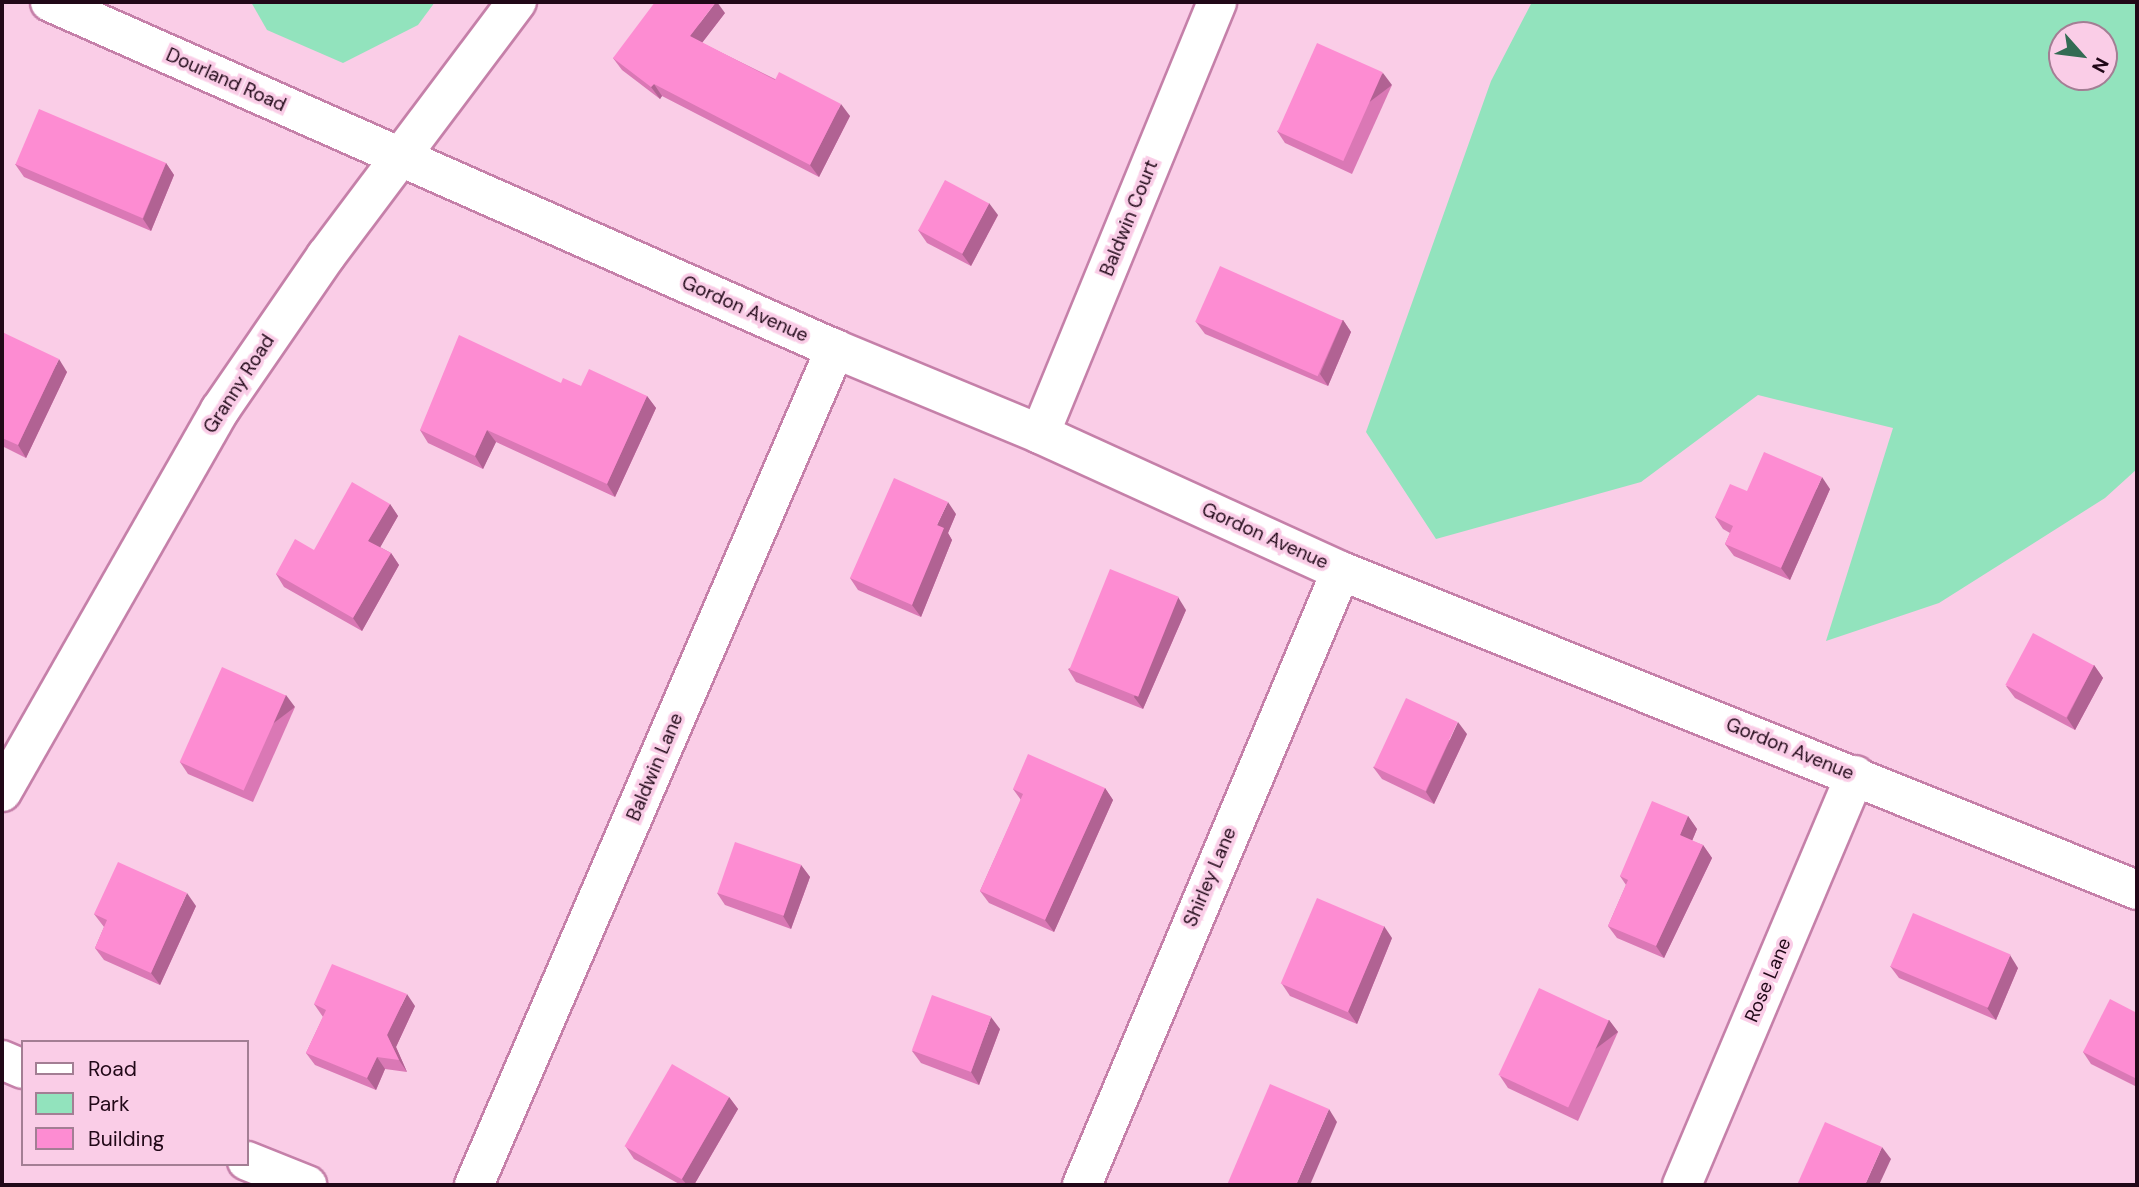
<!DOCTYPE html>
<style>
body{margin:0}
#map{position:relative;width:2139px;height:1187px;overflow:hidden;background:#facde7;font-family:"DM Sans",sans-serif}
div>[style]{position:absolute}
[style*='--x']{left:calc(var(--x)*1px);top:calc(var(--y)*1px);width:calc(var(--w)*1px);rotate:calc(var(--a)*1deg)}
.green>*{inset:0;background:#92e3bd}
.roads{filter:drop-shadow(2px 0 #c580a9) drop-shadow(-2px 0 #c580a9) drop-shadow(0 2px #c580a9) drop-shadow(0 -2px #c580a9)}
.minor>*{height:38px;margin:-19px;padding:0 19px;transform-origin:19px;border-radius:19px;background:#fff}
.tertiary>*{height:38px;margin:-19px;padding:0 19px;transform-origin:19px;border-radius:19px;background:#fff}
.wall>*{inset:0;background:#da78b5}
.shaded-wall>*{inset:0;background:#b16293;transform-origin:0 0}
.building>*{inset:0;background:#fd8cd2;transform-origin:0 0}
span{translate:-50% -50%;white-space:nowrap;text-align:center;line-height:1.15;-webkit-text-stroke:7px #facde7;paint-order:stroke}
.street-label{font-size:19px;color:#210818}
.frame{position:absolute;inset:0;border:4px solid #210818;pointer-events:none}
.legend{position:absolute;left:21px;top:1040px;width:228px;height:126px;box-sizing:border-box;background:#facde7;border:2px solid #a37e94;margin:0;padding:9px 12px;list-style:none;font-size:21px;color:#210818}
.legend li{display:flex;align-items:center;gap:14px;height:35px}
.legend b{width:35px;border:2px solid #a37e94}
.north{position:absolute;left:2048px;top:21px;width:70px;height:70px;box-sizing:border-box;background:#facde7;border:2px solid #a37e94;border-radius:50%;rotate:118deg;font-size:19px;font-weight:700;line-height:28px;text-align:center;color:#210818}
.north::after{content:'';display:block;margin:auto;width:24px;height:32px;background:#336b53;clip-path:polygon(50% 0,100% 100%,50% 72%,0 100%)}
</style>
<div id="map">
<div class="green">
<div style="clip-path:polygon(251px 2px,435px 2px,418px 25px,343px 63px,267px 30px)"></div>
<div style="clip-path:polygon(evenodd,1532px 2px,2137px 2px,2137px 469px,2105px 498px,1939px 603px,1826px 641px,1893px 428px,1758px 395px,1641px 482px,1436px 539px,1366px 432px,1491px 81px,1532px 2px,2062px 35px,2104px 35px,2104px 77px,2062px 77px,2062px 35px)"></div>
</div>
<div class="roads">
<div class="minor">
<div style="--x:50;--y:2;--w:858;--a:23.85"></div>
<div style="--x:835;--y:349;--w:222;--a:22.5"></div>
<div style="--x:1040;--y:434;--w:331;--a:24.5"></div>
<div style="--x:1341;--y:571;--w:858;--a:21.84"></div>
<div style="--x:1040;--y:434;--w:467;--a:-67.7"></div>
<div style="--x:2;--y:1060;--w:23;--a:23"></div>
<div style="--x:247;--y:1161;--w:65;--a:21.8"></div>
<div style="--x:474;--y:1185;--w:911;--a:-66.64"></div>
<div style="--x:1082;--y:1185;--w:666;--a:-67.13"></div>
<div style="--x:1682;--y:1185;--w:445;--a:-67.1"></div>
</div>
<div class="tertiary">
<div style="--x:2;--y:792;--w:440;--a:-60.3"></div>
<div style="--x:220;--y:410;--w:187;--a:-55.5"></div>
<div style="--x:326;--y:256;--w:318;--a:-53.1"></div>
</div>
</div>
<div class="wall">
<div style="clip-path:polygon(725px 13px,702px 43px,850px 116px,819px 177px,662px 96px,660px 99px,622px 70px,613px 58px)"></div>
<div style="clip-path:polygon(1392px 85px,1352px 174px,1285px 143px,1277px 131px)"></div>
<div style="clip-path:polygon(166px 163px,174px 175px,151px 231px,24px 177px,15px 164px)"></div>
<div style="clip-path:polygon(998px 215px,971px 266px,927px 243px,918px 230px)"></div>
<div style="clip-path:polygon(1343px 320px,1351px 332px,1328px 386px,1205px 334px,1196px 322px)"></div>
<div style="clip-path:polygon(2px 332px,67px 372px,26px 458px,2px 446px)"></div>
<div style="clip-path:polygon(561px 383px,647px 396px,656px 408px,615px 497px,496px 442px,483px 469px,428px 443px,420px 430px)"></div>
<div style="clip-path:polygon(1830px 489px,1790px 580px,1734px 556px,1725px 544px,1730px 533px,1723px 529px,1715px 517px,1747px 491px)"></div>
<div style="clip-path:polygon(390px 504px,398px 516px,380px 547px,391px 553px,399px 565px,362px 631px,284px 587px,276px 574px)"></div>
<div style="clip-path:polygon(956px 514px,948px 533px,952px 540px,921px 617px,858px 590px,850px 578px)"></div>
<div style="clip-path:polygon(1186px 610px,1143px 709px,1076px 682px,1068px 669px)"></div>
<div style="clip-path:polygon(2094px 665px,2103px 678px,2075px 730px,2015px 698px,2006px 686px)"></div>
<div style="clip-path:polygon(295px 707px,253px 802px,188px 774px,180px 762px)"></div>
<div style="clip-path:polygon(1467px 734px,1434px 804px,1382px 779px,1373px 767px)"></div>
<div style="clip-path:polygon(1105px 788px,1113px 800px,1054px 932px,989px 903px,980px 891px,1021px 800px,1013px 789px)"></div>
<div style="clip-path:polygon(1688px 816px,1697px 829px,1692px 841px,1703px 845px,1712px 858px,1664px 958px,1617px 938px,1608px 926px,1626px 885px,1620px 876px)"></div>
<div style="clip-path:polygon(801px 865px,810px 877px,791px 929px,725px 905px,717px 893px)"></div>
<div style="clip-path:polygon(196px 906px,160px 985px,104px 960px,95px 948px,104px 927px,94px 914px)"></div>
<div style="clip-path:polygon(1392px 938px,1357px 1024px,1290px 996px,1282px 984px)"></div>
<div style="clip-path:polygon(1890px 966px,2018px 968px,1996px 1020px,1899px 978px)"></div>
<div style="clip-path:polygon(314px 1004px,415px 1006px,396px 1047px,407px 1072px,385px 1069px,376px 1090px,315px 1065px,306px 1053px,323px 1017px)"></div>
<div style="clip-path:polygon(2137px 1013px,2137px 1087px,2091px 1064px,2083px 1052px)"></div>
<div style="clip-path:polygon(1609px 1020px,1618px 1032px,1578px 1121px,1508px 1088px,1500px 1076px)"></div>
<div style="clip-path:polygon(1000px 1029px,979px 1085px,921px 1063px,912px 1051px)"></div>
<div style="clip-path:polygon(729px 1097px,738px 1109px,694px 1185px,681px 1185px,634px 1159px,626px 1147px)"></div>
</div>
<div class="shaded-wall">
<div style="clip-path:polygon(716px 2px,717px 2px,725px 13px,698px 48px,690px 36px)"></div>
<div style="left:1383px;top:73px;width:15px;height:98px;rotate:53deg"></div>
<div style="clip-path:polygon(654px 84px,662px 96px,660px 99px,651px 87px)"></div>
<div style="clip-path:polygon(841px 104px,850px 116px,819px 177px,810px 165px)"></div>
<div style="clip-path:polygon(166px 163px,174px 175px,151px 231px,143px 219px)"></div>
<div style="clip-path:polygon(989px 203px,998px 215px,971px 266px,962px 254px)"></div>
<div style="clip-path:polygon(1343px 320px,1351px 332px,1328px 386px,1320px 374px)"></div>
<div style="clip-path:polygon(59px 359px,67px 372px,26px 458px,18px 445px)"></div>
<div style="clip-path:polygon(647px 396px,656px 408px,615px 497px,607px 484px)"></div>
<div style="clip-path:polygon(487px 430px,496px 442px,483px 469px,475px 456px)"></div>
<div style="clip-path:polygon(1822px 477px,1830px 489px,1790px 580px,1781px 568px)"></div>
<div style="clip-path:polygon(948px 502px,956px 514px,948px 533px,952px 540px,921px 617px,912px 605px,937px 525px)"></div>
<div style="clip-path:polygon(390px 504px,398px 516px,377px 553px,368px 541px)"></div>
<div style="clip-path:polygon(391px 553px,399px 565px,362px 631px,353px 618px)"></div>
<div style="clip-path:polygon(1178px 597px,1186px 610px,1143px 709px,1134px 697px)"></div>
<div style="clip-path:polygon(2094px 665px,2103px 678px,2075px 730px,2067px 718px)"></div>
<div style="left:286px;top:695px;width:15px;height:104px;rotate:53deg"></div>
<div style="clip-path:polygon(1458px 722px,1467px 734px,1434px 804px,1426px 792px)"></div>
<div style="clip-path:polygon(1105px 788px,1113px 800px,1054px 932px,1045px 920px)"></div>
<div style="clip-path:polygon(1688px 816px,1697px 829px,1689px 848px,1680px 835px)"></div>
<div style="clip-path:polygon(1703px 845px,1712px 858px,1664px 958px,1656px 946px)"></div>
<div style="clip-path:polygon(801px 865px,810px 877px,791px 929px,783px 916px)"></div>
<div style="clip-path:polygon(187px 893px,196px 906px,160px 985px,151px 973px)"></div>
<div style="clip-path:polygon(1384px 926px,1392px 938px,1357px 1024px,1348px 1011px)"></div>
<div style="clip-path:polygon(2010px 955px,2018px 968px,1996px 1020px,1987px 1008px)"></div>
<div style="clip-path:polygon(407px 994px,415px 1006px,396px 1047px,407px 1072px,399px 1060px,387px 1035px)"></div>
<div style="clip-path:polygon(991px 1017px,1000px 1029px,979px 1085px,971px 1072px)"></div>
<div style="left:1609px;top:1020px;width:15px;height:98px;rotate:53deg"></div>
<div style="clip-path:polygon(377px 1057px,385px 1069px,376px 1090px,367px 1078px)"></div>
<div style="clip-path:polygon(729px 1097px,738px 1109px,694px 1185px,687px 1185px,682px 1179px)"></div>
<div style="clip-path:polygon(1329px 1109px,1337px 1122px,1310px 1185px,1296px 1185px)"></div>
<div style="clip-path:polygon(1882px 1147px,1891px 1159px,1879px 1185px,1865px 1185px)"></div>
</div>
<div class="building">
<div style="clip-path:polygon(655px 2px,716px 2px,690px 36px,775px 80px,779px 72px,841px 104px,810px 165px,654px 84px,651px 87px,613px 58px)"></div>
<div style="left:1317px;top:43px;width:72px;height:97px;rotate:24deg"></div>
<div style="left:39px;top:109px;width:138px;height:60px;rotate:23deg"></div>
<div style="left:945px;top:180px;width:50px;height:57px;rotate:28deg"></div>
<div style="left:1220px;top:266px;width:134px;height:61px;rotate:24deg"></div>
<div style="clip-path:polygon(2px 332px,59px 359px,18px 445px,2px 438px)"></div>
<div style="clip-path:polygon(459px 335px,561px 383px,563px 378px,581px 386px,589px 369px,647px 396px,607px 484px,487px 430px,475px 456px,420px 430px)"></div>
<div style="clip-path:polygon(1764px 452px,1822px 477px,1781px 568px,1725px 544px,1733px 526px,1715px 517px,1730px 484px,1747px 491px)"></div>
<div style="clip-path:polygon(894px 478px,948px 502px,937px 525px,944px 528px,912px 605px,850px 578px)"></div>
<div style="clip-path:polygon(352px 482px,390px 504px,368px 541px,391px 553px,353px 618px,276px 574px,295px 539px,314px 550px)"></div>
<div style="left:1110px;top:569px;width:74px;height:108px;rotate:22deg"></div>
<div style="left:2033px;top:633px;width:69px;height:59px;rotate:28deg"></div>
<div style="left:222px;top:667px;width:70px;height:104px;rotate:24deg"></div>
<div style="left:1406px;top:698px;width:57px;height:76px;rotate:25deg"></div>
<div style="clip-path:polygon(1028px 754px,1105px 788px,1045px 920px,980px 891px,1023px 794px,1013px 789px)"></div>
<div style="clip-path:polygon(1652px 801px,1688px 816px,1680px 835px,1703px 845px,1656px 946px,1608px 926px,1628px 880px,1620px 876px)"></div>
<div style="left:735px;top:842px;width:70px;height:54px;rotate:19deg"></div>
<div style="clip-path:polygon(118px 862px,187px 893px,151px 973px,95px 948px,107px 920px,94px 914px)"></div>
<div style="left:1317px;top:898px;width:73px;height:93px;rotate:23deg"></div>
<div style="left:1913px;top:913px;width:106px;height:58px;rotate:23deg"></div>
<div style="clip-path:polygon(332px 964px,407px 994px,387px 1035px,399px 1060px,377px 1057px,367px 1078px,306px 1053px,326px 1010px,314px 1004px)"></div>
<div style="left:1539px;top:988px;width:77px;height:96px;rotate:25deg"></div>
<div style="left:932px;top:995px;width:63px;height:59px;rotate:20deg"></div>
<div style="clip-path:polygon(2110px 999px,2137px 1013px,2137px 1079px,2083px 1052px)"></div>
<div style="left:672px;top:1064px;width:66px;height:95px;rotate:30deg"></div>
<div style="clip-path:polygon(1270px 1084px,1329px 1109px,1296px 1185px,1227px 1185px)"></div>
<div style="clip-path:polygon(1825px 1122px,1882px 1147px,1865px 1185px,1797px 1185px)"></div>
</div>
<div class="street-label">
<span style="left:226px;top:80px;rotate:24deg">Dourland Road</span>
<span style="left:1129px;top:218px;rotate:-68deg">Baldwin Court</span>
<span style="left:745px;top:309px;rotate:24deg">Gordon Avenue</span>
<span style="left:239px;top:384px;rotate:-57deg">Granny Road</span>
<span style="left:1265px;top:536px;rotate:24deg">Gordon Avenue</span>
<span style="left:1790px;top:749px;rotate:22deg">Gordon Avenue</span>
<span style="left:655px;top:767px;rotate:-67deg">Baldwin Lane</span>
<span style="left:1210px;top:877px;rotate:-67deg">Shirley Lane</span>
<span style="left:1768px;top:980px;rotate:-67deg">Rose Lane</span>
</div>
<div class="frame"></div>
<ul class="legend">
<li><b style="height:9px;background:#fff"></b>Road</li>
<li><b style="height:19px;background:#92e3bd"></b>Park</li>
<li><b style="height:19px;background:#fd8cd2"></b>Building</li>
</ul>
<div class="north">N</div>
</div>
